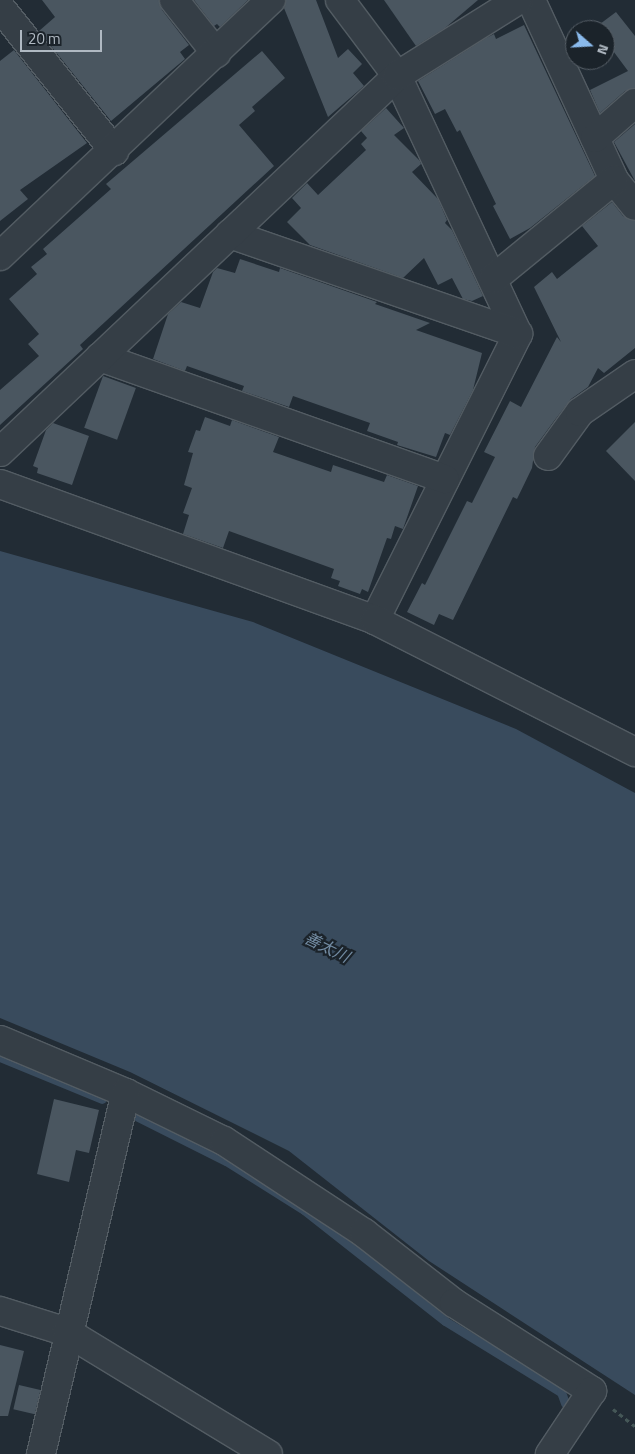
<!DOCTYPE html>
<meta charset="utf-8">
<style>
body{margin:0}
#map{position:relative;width:635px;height:1454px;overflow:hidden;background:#222c35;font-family:"Titillium Web","Noto Sans JP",sans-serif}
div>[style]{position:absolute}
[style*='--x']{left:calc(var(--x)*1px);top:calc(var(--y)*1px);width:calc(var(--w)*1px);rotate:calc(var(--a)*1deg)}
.water>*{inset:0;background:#394b5d}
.stream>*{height:9px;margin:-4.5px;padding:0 4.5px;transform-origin:4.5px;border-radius:4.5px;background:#394b5d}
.building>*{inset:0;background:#4a5660;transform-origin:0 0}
.path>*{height:3px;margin-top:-1.5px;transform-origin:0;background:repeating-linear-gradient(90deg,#455757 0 4px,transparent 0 8px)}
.roads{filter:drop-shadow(1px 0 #535c63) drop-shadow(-1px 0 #535c63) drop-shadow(0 1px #535c63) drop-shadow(0 -1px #535c63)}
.street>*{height:28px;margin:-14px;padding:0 14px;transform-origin:14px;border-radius:14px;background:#353e46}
span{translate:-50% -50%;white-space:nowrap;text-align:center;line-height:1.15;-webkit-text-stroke:4.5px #1b232a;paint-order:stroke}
.water-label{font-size:16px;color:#738ca3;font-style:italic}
.north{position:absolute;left:565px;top:20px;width:50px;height:50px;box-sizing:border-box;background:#1b232a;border:1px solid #575f67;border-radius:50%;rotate:109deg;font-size:14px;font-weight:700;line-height:20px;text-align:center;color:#b0b9c2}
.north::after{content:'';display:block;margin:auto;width:18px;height:22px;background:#8abaec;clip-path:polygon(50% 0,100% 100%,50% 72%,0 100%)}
.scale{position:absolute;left:20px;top:30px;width:82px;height:22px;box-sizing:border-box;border:2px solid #b0b9c2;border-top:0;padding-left:6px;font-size:15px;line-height:18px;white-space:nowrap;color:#b0b9c2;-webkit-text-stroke:4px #1b232a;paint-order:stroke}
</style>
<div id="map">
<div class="water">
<div style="clip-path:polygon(0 551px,253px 622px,516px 729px,635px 793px,635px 1395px,429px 1261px,289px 1151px,130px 1072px,0 1018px)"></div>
</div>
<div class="stream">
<div style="--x:0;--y:1057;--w:110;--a:22.4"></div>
<div style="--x:138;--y:1117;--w:98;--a:26.6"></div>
<div style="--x:226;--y:1161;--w:92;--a:32.1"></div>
<div style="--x:304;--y:1210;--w:179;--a:38.2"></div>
<div style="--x:445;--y:1321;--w:136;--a:31.5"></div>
<div style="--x:561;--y:1392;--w:12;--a:70"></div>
</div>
<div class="building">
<div style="clip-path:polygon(42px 0,159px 0,162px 10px,189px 45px,180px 52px,185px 59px,111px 121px,39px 31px,55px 17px)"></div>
<div style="clip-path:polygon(194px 0,248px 0,220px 27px,217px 24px,214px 26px)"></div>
<div style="clip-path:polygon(286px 0,316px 0,338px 58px,348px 49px,362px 64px,353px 73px,364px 86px,328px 117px,284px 8px)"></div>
<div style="clip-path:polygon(384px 0,478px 0,445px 28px,416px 46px)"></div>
<div style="clip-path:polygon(616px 12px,635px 36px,635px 88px,625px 91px,600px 113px,590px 90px,628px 71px,605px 40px,605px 30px,596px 27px)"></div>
<div style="clip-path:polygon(524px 25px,595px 176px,530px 228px,510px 239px,493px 206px,496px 204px,460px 130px,457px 132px,445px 109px,435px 114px,418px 81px,486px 38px,494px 34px,496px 39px)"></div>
<div style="clip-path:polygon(14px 50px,87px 143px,20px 190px,28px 199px,0 221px,0 61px)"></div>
<div style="clip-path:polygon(262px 51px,285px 78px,252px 107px,255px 111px,239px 125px,274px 166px,80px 345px,83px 349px,0 425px,0 390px,39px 356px,28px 344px,39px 334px,9px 299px,37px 274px,31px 267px,47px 254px,43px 249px,111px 189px,106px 184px)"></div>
<div style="clip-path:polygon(386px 108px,404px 128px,394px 135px,420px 161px,421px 164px,412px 172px,438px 199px,447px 220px,445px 223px,452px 230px,483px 296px,472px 301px,463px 299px,452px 278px,438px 285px,424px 258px,403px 278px,310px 245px,287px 222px,301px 208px,292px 198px,307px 183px,318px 195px,366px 150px,361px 144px,367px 138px,361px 131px)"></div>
<div style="clip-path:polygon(635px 124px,635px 181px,614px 142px)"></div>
<div style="clip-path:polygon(612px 202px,623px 216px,635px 221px,635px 348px,604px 373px,598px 368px,588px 387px,571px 399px,554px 421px,535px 447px,532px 468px,517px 499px,513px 497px,453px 620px,439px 614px,434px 625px,407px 612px,422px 583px,425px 585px,467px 501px,472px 503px,495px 457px,484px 452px,510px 401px,521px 407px,557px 337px,561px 342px,534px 287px,552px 272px,557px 279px,598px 246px,582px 226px)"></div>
<div style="clip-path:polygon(240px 259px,279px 272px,280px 268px,377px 302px,375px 304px,430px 323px,416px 330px,482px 353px,473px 390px,450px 435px,445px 433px,436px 457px,397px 445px,398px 442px,367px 431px,370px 423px,293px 396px,289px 407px,242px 391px,244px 386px,187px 366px,185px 371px,153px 359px,168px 314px,181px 302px,200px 308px,213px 272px,217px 268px,235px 273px)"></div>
<div style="left:103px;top:376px;width:35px;height:55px;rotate:20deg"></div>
<div style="clip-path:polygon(205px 417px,230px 426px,232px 420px,279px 437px,273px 452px,331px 472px,333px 465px,384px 482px,387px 475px,418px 486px,403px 529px,395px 526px,391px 539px,387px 538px,368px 592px,362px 589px,360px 594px,338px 586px,340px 581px,331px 578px,334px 569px,229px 531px,223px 548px,183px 534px,189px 515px,183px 513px,192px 488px,184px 485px,193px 453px,188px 452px,196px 430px,200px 431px)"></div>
<div style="clip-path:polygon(635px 422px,635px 481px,606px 451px)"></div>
<div style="clip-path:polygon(53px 423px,89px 436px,72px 485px,37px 473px,38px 468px,33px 466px,46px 430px)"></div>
<div style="clip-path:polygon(54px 1099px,99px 1110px,89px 1153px,76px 1150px,69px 1182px,37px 1174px)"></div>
<div style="clip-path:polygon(0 1345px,24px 1351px,8px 1416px,0 1416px)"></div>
<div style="left:19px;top:1385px;width:22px;height:25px;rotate:13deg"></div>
</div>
<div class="path">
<div style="--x:613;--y:1409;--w:28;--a:38"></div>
</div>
<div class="roads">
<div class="street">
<div style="--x:174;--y:0;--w:68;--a:51.6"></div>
<div style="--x:340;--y:0;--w:95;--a:53.1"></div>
<div style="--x:397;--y:76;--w:285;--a:64.9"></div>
<div style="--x:518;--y:334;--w:320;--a:116.6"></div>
<div style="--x:531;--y:0;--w:198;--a:65.2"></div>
<div style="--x:614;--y:180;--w:33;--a:51"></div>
<div style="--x:0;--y:7;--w:184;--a:51.6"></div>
<div style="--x:595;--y:138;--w:53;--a:-41.2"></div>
<div style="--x:230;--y:234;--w:305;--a:19.1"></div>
<div style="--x:0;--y:256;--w:373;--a:-43.4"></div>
<div style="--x:493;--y:279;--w:156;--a:-39.3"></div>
<div style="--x:100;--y:357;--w:366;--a:19.5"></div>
<div style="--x:0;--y:452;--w:547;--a:-43.44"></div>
<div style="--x:397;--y:76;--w:143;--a:-32.1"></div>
<div style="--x:548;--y:456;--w:54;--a:-54"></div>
<div style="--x:580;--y:412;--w:67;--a:-34.6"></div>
<div style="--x:0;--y:484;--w:399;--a:19.9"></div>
<div style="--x:375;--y:620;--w:292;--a:26.9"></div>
<div style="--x:0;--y:1040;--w:137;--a:22.8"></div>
<div style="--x:126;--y:1093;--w:109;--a:26.1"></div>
<div style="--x:224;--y:1141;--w:168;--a:33.3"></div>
<div style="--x:364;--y:1233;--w:114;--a:37.9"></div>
<div style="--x:454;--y:1303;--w:164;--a:32.5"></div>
<div style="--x:592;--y:1391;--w:76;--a:123.7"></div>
<div style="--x:0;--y:1311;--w:70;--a:17.4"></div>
<div style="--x:67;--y:1332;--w:235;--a:31.3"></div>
<div style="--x:41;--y:1454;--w:371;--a:-76.8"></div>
</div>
</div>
<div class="water-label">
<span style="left:327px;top:947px;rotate:26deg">善太川</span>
</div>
<div class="north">N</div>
<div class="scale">20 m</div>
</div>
